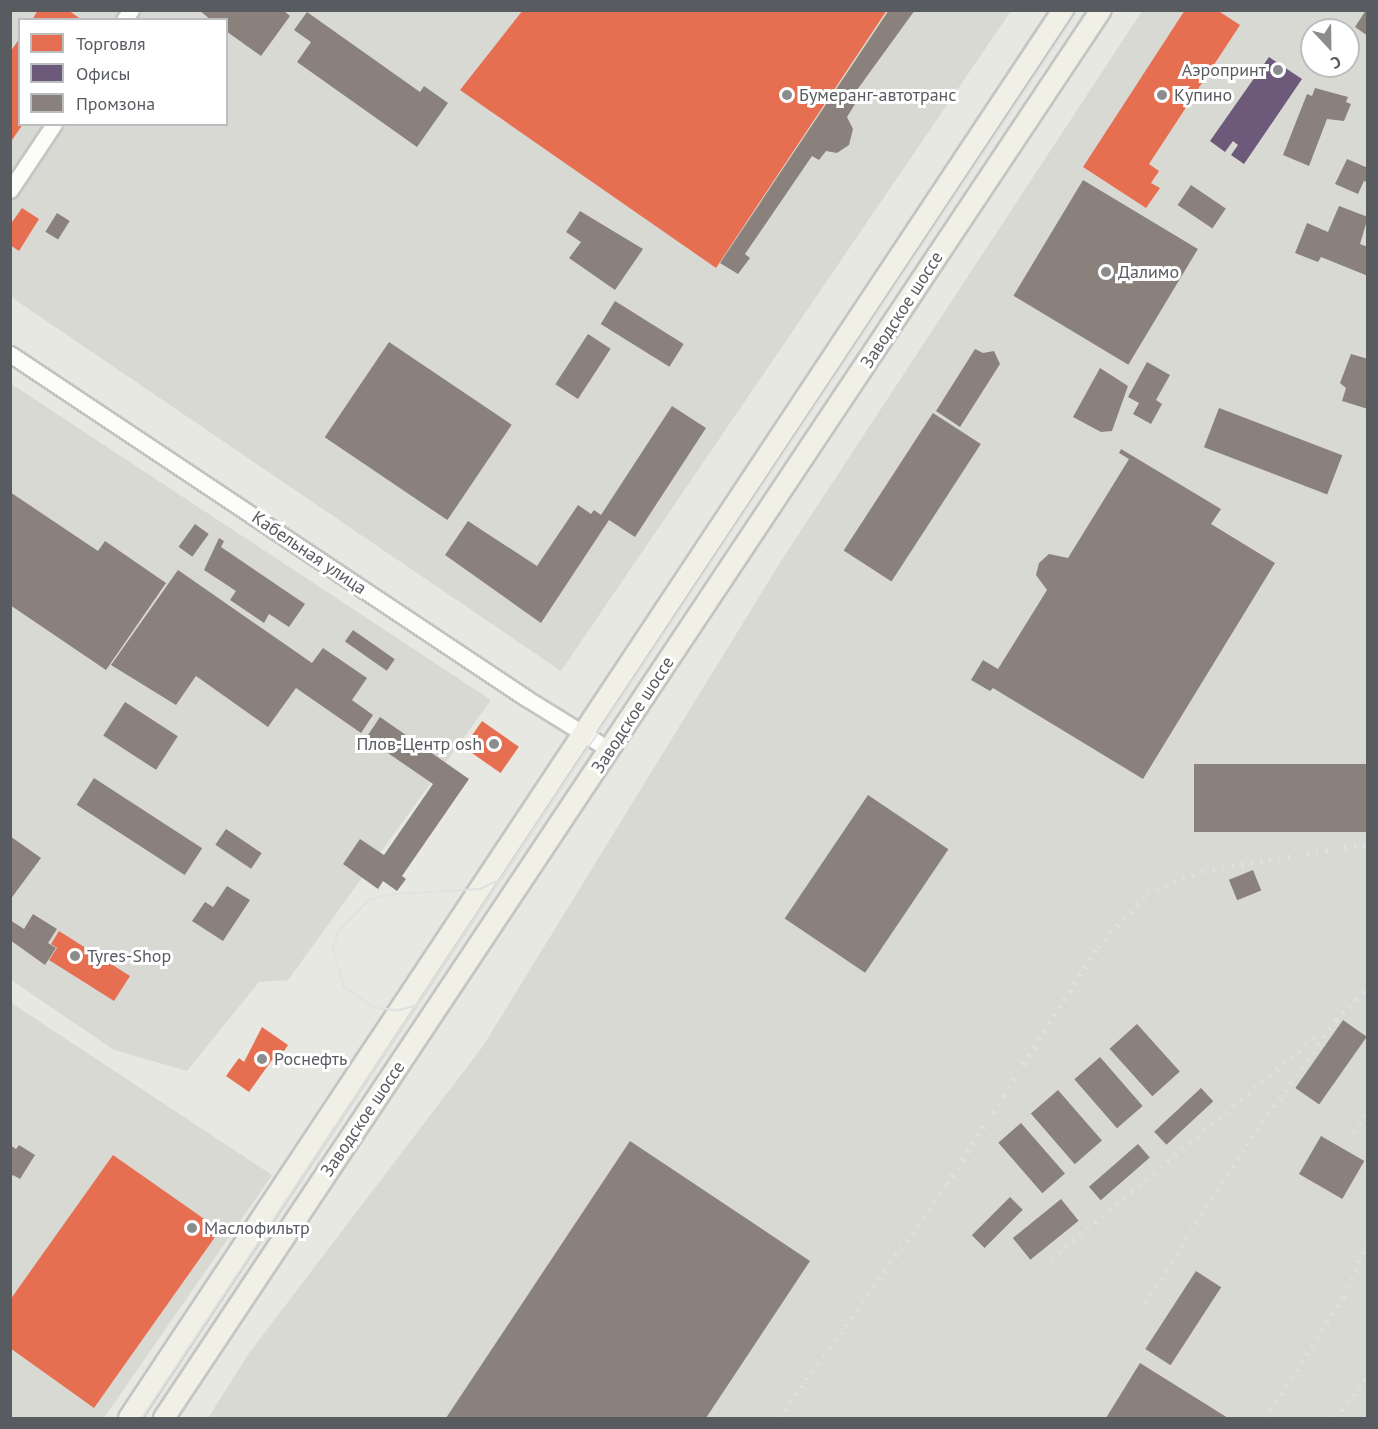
<!DOCTYPE html>
<meta charset="utf-8">
<style>
body{margin:0}
#map{position:relative;width:1378px;height:1429px;overflow:hidden;background:#e8e8e3;font-family:"PT Sans",sans-serif}
div>[style]{position:absolute}
[style*='--x']{left:calc(var(--x)*1px);top:calc(var(--y)*1px);width:calc(var(--w)*1px);rotate:calc(var(--a)*1deg)}
.industrial>*{inset:0;background:#d9d9d4}
.shops>*{inset:0;background:#e76f51;transform-origin:0 0}
.offices>*{inset:0;background:#6d597a}
.industry>*{inset:0;background:#8a817c;transform-origin:0 0}
.roads{filter:drop-shadow(2px 0 #c4c5c3) drop-shadow(-2px 0 #c4c5c3) drop-shadow(0 2px #c4c5c3) drop-shadow(0 -2px #c4c5c3)}
.minor>*{height:15px;margin:-7.5px;padding:0 7.5px;transform-origin:7.5px;border-radius:7.5px;background:#fcfcfb}
.major>*{height:20px;margin:-10px;padding:0 10px;transform-origin:10px;border-radius:10px;background:#f0f0e6}
.tram>*{height:1.5px;margin:-0.75px;padding:0 0.75px;transform-origin:0.75px;border-radius:0.75px;background:#e1e1e0}
.rail>*{height:4.5px;margin-top:-2.25px;transform-origin:0;background:repeating-linear-gradient(90deg,#e1e1e0 0 1.5px,transparent 0 9.5px)}
.dots>*{width:16px;height:16px;translate:-50% -50%;box-sizing:border-box;border:3px solid #fff;border-radius:50%}
span{translate:-50% -50%;white-space:nowrap;text-align:center;line-height:1.15;-webkit-text-stroke:6px #fff;paint-order:stroke}
.poi-label{font-size:18px;color:#585b60}
.right{translate:-100% -50%;text-align:right}
.left{translate:0 -50%;text-align:left}
.street-label{font-size:18px;color:#585b60}
.frame{position:absolute;inset:0;border:12px solid #585b60;pointer-events:none}
.legend{position:absolute;left:18px;top:18px;width:210px;height:108px;box-sizing:border-box;background:#fff;border:2px solid #bcbdbf;margin:0;padding:8px 10px;list-style:none;font-size:18px;color:#585b60}
.legend li{display:flex;align-items:center;gap:12px;height:30px}
.legend b{width:30px;border:2px solid #bcbdbf}
.north{position:absolute;left:1300px;top:18px;width:60px;height:60px;box-sizing:border-box;background:#fff;border:2px solid #bcbdbf;border-radius:50%;rotate:158deg;font-size:16px;font-weight:700;line-height:24px;text-align:center;color:#585b60}
.north::after{content:'';display:block;margin:auto;width:21px;height:27px;background:#8a8c8e;clip-path:polygon(50% 0,100% 100%,50% 72%,0 100%)}
</style>
<div id="map">
<div class="industrial">
<div style="clip-path:polygon(evenodd,10px 11px,1011px 11px,561px 671px,11px 297px,10px 11px,20px 20px,226px 20px,226px 124px,20px 124px,20px 20px)"></div>
<div style="clip-path:polygon(evenodd,1142px 11px,1367px 11px,1367px 1418px,208px 1418px,249px 1353px,483px 1046px,781px 561px,1142px 11px,1312px 30px,1348px 30px,1348px 66px,1312px 66px,1312px 30px)"></div>
<div style="clip-path:polygon(10px 383px,491px 700px,288px 980px,259px 982px,187px 1071px,114px 1050px,11px 980px)"></div>
<div style="clip-path:polygon(10px 1002px,272px 1175px,104px 1418px,11px 1418px)"></div>
</div>
<div class="shops">
<div style="clip-path:polygon(38px 10px,68px 10px,82px 20px,32px 20px)"></div>
<div style="clip-path:polygon(523px 10px,887px 10px,716px 268px,460px 90px)"></div>
<div style="clip-path:polygon(1185px 10px,1217px 10px,1240px 25px,1149px 164px,1159px 171px,1151px 183px,1160px 188px,1146px 208px,1083px 167px)"></div>
<div style="clip-path:polygon(20px 38px,20px 124px,23px 124px,10px 143px,10px 52px)"></div>
<div style="clip-path:polygon(22px 208px,39px 219px,19px 251px,10px 245px,10px 225px)"></div>
<div style="left:482px;top:721px;width:45px;height:32px;rotate:35deg"></div>
<div style="clip-path:polygon(59px 931px,130px 976px,114px 1001px,49px 960px,57px 948px,51px 944px)"></div>
<div style="clip-path:polygon(262px 1027px,288px 1045px,276px 1063px,272px 1060px,249px 1092px,226px 1076px,239px 1058px,244px 1062px)"></div>
<div style="clip-path:polygon(113px 1155px,220px 1230px,94px 1408px,10px 1348px,10px 1300px)"></div>
</div>
<div class="offices">
<div style="clip-path:polygon(1269px 57px,1302px 79px,1244px 164px,1231px 155px,1238px 145px,1233px 141px,1225px 152px,1210px 141px)"></div>
</div>
<div class="industry">
<div style="clip-path:polygon(199px 10px,283px 10px,290px 16px,261px 56px,226px 31px,226px 20px,211px 20px)"></div>
<div style="clip-path:polygon(889px 10px,915px 10px,849px 101px,855px 104px,847px 117px,853px 129px,849px 145px,837px 153px,826px 151px,819px 160px,812px 156px,745px 254px,750px 258px,738px 274px,720px 263px)"></div>
<div style="clip-path:polygon(1366px 10px,1368px 10px,1368px 36px,1355px 27px)"></div>
<div style="clip-path:polygon(307px 12px,420px 92px,424px 86px,448px 103px,417px 147px,297px 62px,311px 42px,294px 30px)"></div>
<div style="clip-path:polygon(1315px 88px,1348px 97px,1346px 102px,1351px 104px,1344px 121px,1327px 119px,1309px 166px,1283px 155px,1307px 94px,1312px 96px)"></div>
<div style="clip-path:polygon(1347px 159px,1368px 168px,1368px 182px,1364px 181px,1358px 194px,1335px 184px)"></div>
<div style="left:1083px;top:180px;width:134px;height:135px;rotate:31deg"></div>
<div style="left:1191px;top:185px;width:42px;height:24px;rotate:34deg"></div>
<div style="clip-path:polygon(1339px 206px,1368px 217px,1360px 244px,1368px 247px,1368px 276px,1321px 257px,1318px 262px,1295px 253px,1307px 223px,1328px 232px)"></div>
<div style="clip-path:polygon(580px 211px,643px 249px,615px 290px,569px 258px,581px 242px,566px 232px)"></div>
<div style="left:57px;top:213px;width:15px;height:22px;rotate:32deg"></div>
<div style="left:615px;top:301px;width:81px;height:27px;rotate:32deg"></div>
<div style="left:588px;top:334px;width:27px;height:60px;rotate:33deg"></div>
<div style="left:389px;top:342px;width:148px;height:115px;rotate:34deg"></div>
<div style="clip-path:polygon(975px 349px,983px 353px,994px 351px,1000px 364px,960px 427px,936px 411px)"></div>
<div style="clip-path:polygon(1351px 354px,1368px 359px,1368px 409px,1342px 401px,1346px 388px,1340px 383px)"></div>
<div style="clip-path:polygon(1147px 362px,1170px 375px,1156px 400px,1162px 404px,1151px 424px,1133px 414px,1139px 403px,1128px 397px)"></div>
<div style="clip-path:polygon(1100px 368px,1128px 386px,1112px 431px,1101px 432px,1073px 417px)"></div>
<div style="clip-path:polygon(672px 406px,706px 428px,635px 537px,609px 520px,541px 623px,445px 555px,468px 521px,537px 566px,578px 505px,591px 514px,594px 510px,601px 515px)"></div>
<div style="left:1219px;top:408px;width:132px;height:42px;rotate:21deg"></div>
<div style="left:933px;top:413px;width:57px;height:164px;rotate:33deg"></div>
<div style="clip-path:polygon(1121px 449px,1221px 509px,1211px 524px,1275px 563px,1143px 779px,993px 688px,990px 691px,971px 680px,983px 660px,998px 669px,1047px 590px,1036px 575px,1039px 563px,1049px 554px,1068px 558px,1129px 459px,1119px 453px)"></div>
<div style="clip-path:polygon(10px 492px,98px 551px,105px 541px,166px 583px,106px 670px,10px 605px)"></div>
<div style="left:195px;top:524px;width:17px;height:28px;rotate:36deg"></div>
<div style="clip-path:polygon(219px 538px,224px 541px,221px 547px,305px 604px,289px 627px,269px 614px,264px 623px,230px 600px,236px 591px,204px 570px)"></div>
<div style="clip-path:polygon(178px 570px,312px 663px,323px 648px,367px 678px,352px 700px,373px 715px,361px 733px,296px 688px,268px 727px,196px 676px,176px 705px,111px 665px)"></div>
<div style="left:353px;top:630px;width:51px;height:14px;rotate:35deg"></div>
<div style="left:125px;top:702px;width:63px;height:40px;rotate:33deg"></div>
<div style="clip-path:polygon(380px 717px,469px 779px,402px 876px,406px 879px,397px 891px,383px 881px,378px 889px,343px 864px,360px 839px,384px 855px,433px 784px,366px 738px)"></div>
<div style="left:1368px;top:764px;width:68px;height:174px;rotate:90deg"></div>
<div style="left:94px;top:778px;width:129px;height:32px;rotate:33deg"></div>
<div style="left:868px;top:795px;width:97px;height:149px;rotate:34deg"></div>
<div style="left:226px;top:829px;width:43px;height:19px;rotate:34deg"></div>
<div style="clip-path:polygon(10px 836px,41px 858px,10px 900px)"></div>
<div style="left:1253px;top:870px;width:22px;height:26px;rotate:68deg"></div>
<div style="clip-path:polygon(227px 886px,250px 900px,223px 941px,192px 921px,205px 902px,213px 907px)"></div>
<div style="clip-path:polygon(33px 914px,57px 929px,48px 943px,56px 948px,45px 965px,10px 940px,10px 920px,24px 929px)"></div>
<div style="left:1343px;top:1020px;width:29px;height:83px;rotate:35deg"></div>
<div style="left:1137px;top:1024px;width:64px;height:37px;rotate:48deg"></div>
<div style="left:1100px;top:1057px;width:65px;height:34px;rotate:49deg"></div>
<div style="left:1201px;top:1088px;width:18px;height:64px;rotate:47deg"></div>
<div style="left:1058px;top:1090px;width:67px;height:36px;rotate:49deg"></div>
<div style="left:1021px;top:1123px;width:67px;height:30px;rotate:49deg"></div>
<div style="left:1321px;top:1136px;width:50px;height:44px;rotate:30deg"></div>
<div style="clip-path:polygon(630px 1141px,810px 1261px,706px 1418px,446px 1418px)"></div>
<div style="left:1138px;top:1144px;width:18px;height:65px;rotate:49deg"></div>
<div style="clip-path:polygon(10px 1145px,16px 1149px,19px 1145px,35px 1155px,20px 1179px,13px 1175px,10px 1179px)"></div>
<div style="left:1010px;top:1197px;width:18px;height:54px;rotate:45deg"></div>
<div style="left:1061px;top:1199px;width:28px;height:62px;rotate:51deg"></div>
<div style="left:1196px;top:1271px;width:30px;height:93px;rotate:33deg"></div>
<div style="clip-path:polygon(1140px 1363px,1228px 1418px,1106px 1418px)"></div>
</div>
<div class="roads">
<div class="minor">
<div style="--x:124;--y:20;--w:12;--a:-55"></div>
<div style="--x:10;--y:190;--w:79;--a:-56.3"></div>
<div style="--x:10;--y:354;--w:620;--a:33.69"></div>
<div style="--x:526;--y:698;--w:99;--a:31.8"></div>
</div>
<div class="major">
<div style="--x:129;--y:1418;--w:1690;--a:-56.44"></div>
<div style="--x:164;--y:1418;--w:1691;--a:-56.36"></div>
</div>
</div>
<div class="tram">
<div style="--x:419;--y:1005;--w:22;--a:164"></div>
<div style="--x:398;--y:1011;--w:24;--a:-173"></div>
<div style="--x:374;--y:1008;--w:37;--a:-145"></div>
<div style="--x:344;--y:987;--w:40;--a:-106"></div>
<div style="--x:333;--y:949;--w:18;--a:-74"></div>
<div style="--x:338;--y:932;--w:45;--a:-45.9"></div>
<div style="--x:369;--y:900;--w:25;--a:-14"></div>
<div style="--x:393;--y:894;--w:87;--a:-3.3"></div>
<div style="--x:480;--y:889;--w:26;--a:-25"></div>
<div style="--x:142;--y:1418;--w:1691;--a:-56.36"></div>
</div>
<div class="rail">
<div style="--x:1354;--y:1132;--w:26;--a:-58"></div>
<div style="--x:1051;--y:1259;--w:351;--a:-40"></div>
<div style="--x:1145;--y:1303;--w:188;--a:-57.4"></div>
<div style="--x:1246;--y:1145;--w:154;--a:-54.2"></div>
<div style="--x:1336;--y:1020;--w:46;--a:-45.9"></div>
<div style="--x:779;--y:1418;--w:288;--a:-54.3"></div>
<div style="--x:947;--y:1184;--w:281;--a:-57.5"></div>
<div style="--x:1098;--y:947;--w:74;--a:-47.2"></div>
<div style="--x:1148;--y:893;--w:61;--a:-22.3"></div>
<div style="--x:1204;--y:870;--w:166;--a:-9"></div>
<div style="--x:1265;--y:1418;--w:145;--a:-56.9"></div>
<div style="--x:1344;--y:1297;--w:60;--a:-66.4"></div>
<div style="--x:1336;--y:1418;--w:54;--a:-53.3"></div>
</div>
<div class="dots">
<div style="left:1278px;top:70px;background:#8a8c8e"></div>
<div style="left:787px;top:95px;background:#8a8c8e"></div>
<div style="left:1162px;top:95px;background:#8a8c8e"></div>
<div style="left:1106px;top:272px;background:#8a8c8e"></div>
<div style="left:494px;top:744px;background:#8a8c8e"></div>
<div style="left:75px;top:956px;background:#8a8c8e"></div>
<div style="left:262px;top:1059px;background:#8a8c8e"></div>
<div style="left:192px;top:1228px;background:#8a8c8e"></div>
</div>
<div class="poi-label">
<span class="right" style="left:1266px;top:70px">Аэропринт</span>
<span class="left" style="left:799px;top:95px">Бумеранг-автотранс</span>
<span class="left" style="left:1174px;top:95px">Купино</span>
<span class="left" style="left:1118px;top:272px">Далимо</span>
<span class="right" style="left:482px;top:744px">Плов-Центр osh</span>
<span class="left" style="left:87px;top:956px">Tyres-Shop</span>
<span class="left" style="left:274px;top:1059px">Роснефть</span>
<span class="left" style="left:204px;top:1228px">Маслофильтр</span>
</div>
<div class="street-label">
<span style="left:902px;top:310px;rotate:-57deg">Заводское шоссе</span>
<span style="left:309px;top:553px;rotate:34deg">Кабельная улица</span>
<span style="left:633px;top:715px;rotate:-57deg">Заводское шоссе</span>
<span style="left:363px;top:1119px;rotate:-56deg">Заводское шоссе</span>
</div>
<div class="frame"></div>
<ul class="legend">
<li><b style="height:16px;background:#e76f51"></b>Торговля</li>
<li><b style="height:16px;background:#6d597a"></b>Офисы</li>
<li><b style="height:16px;background:#8a817c"></b>Промзона</li>
</ul>
<div class="north">С</div>
</div>
